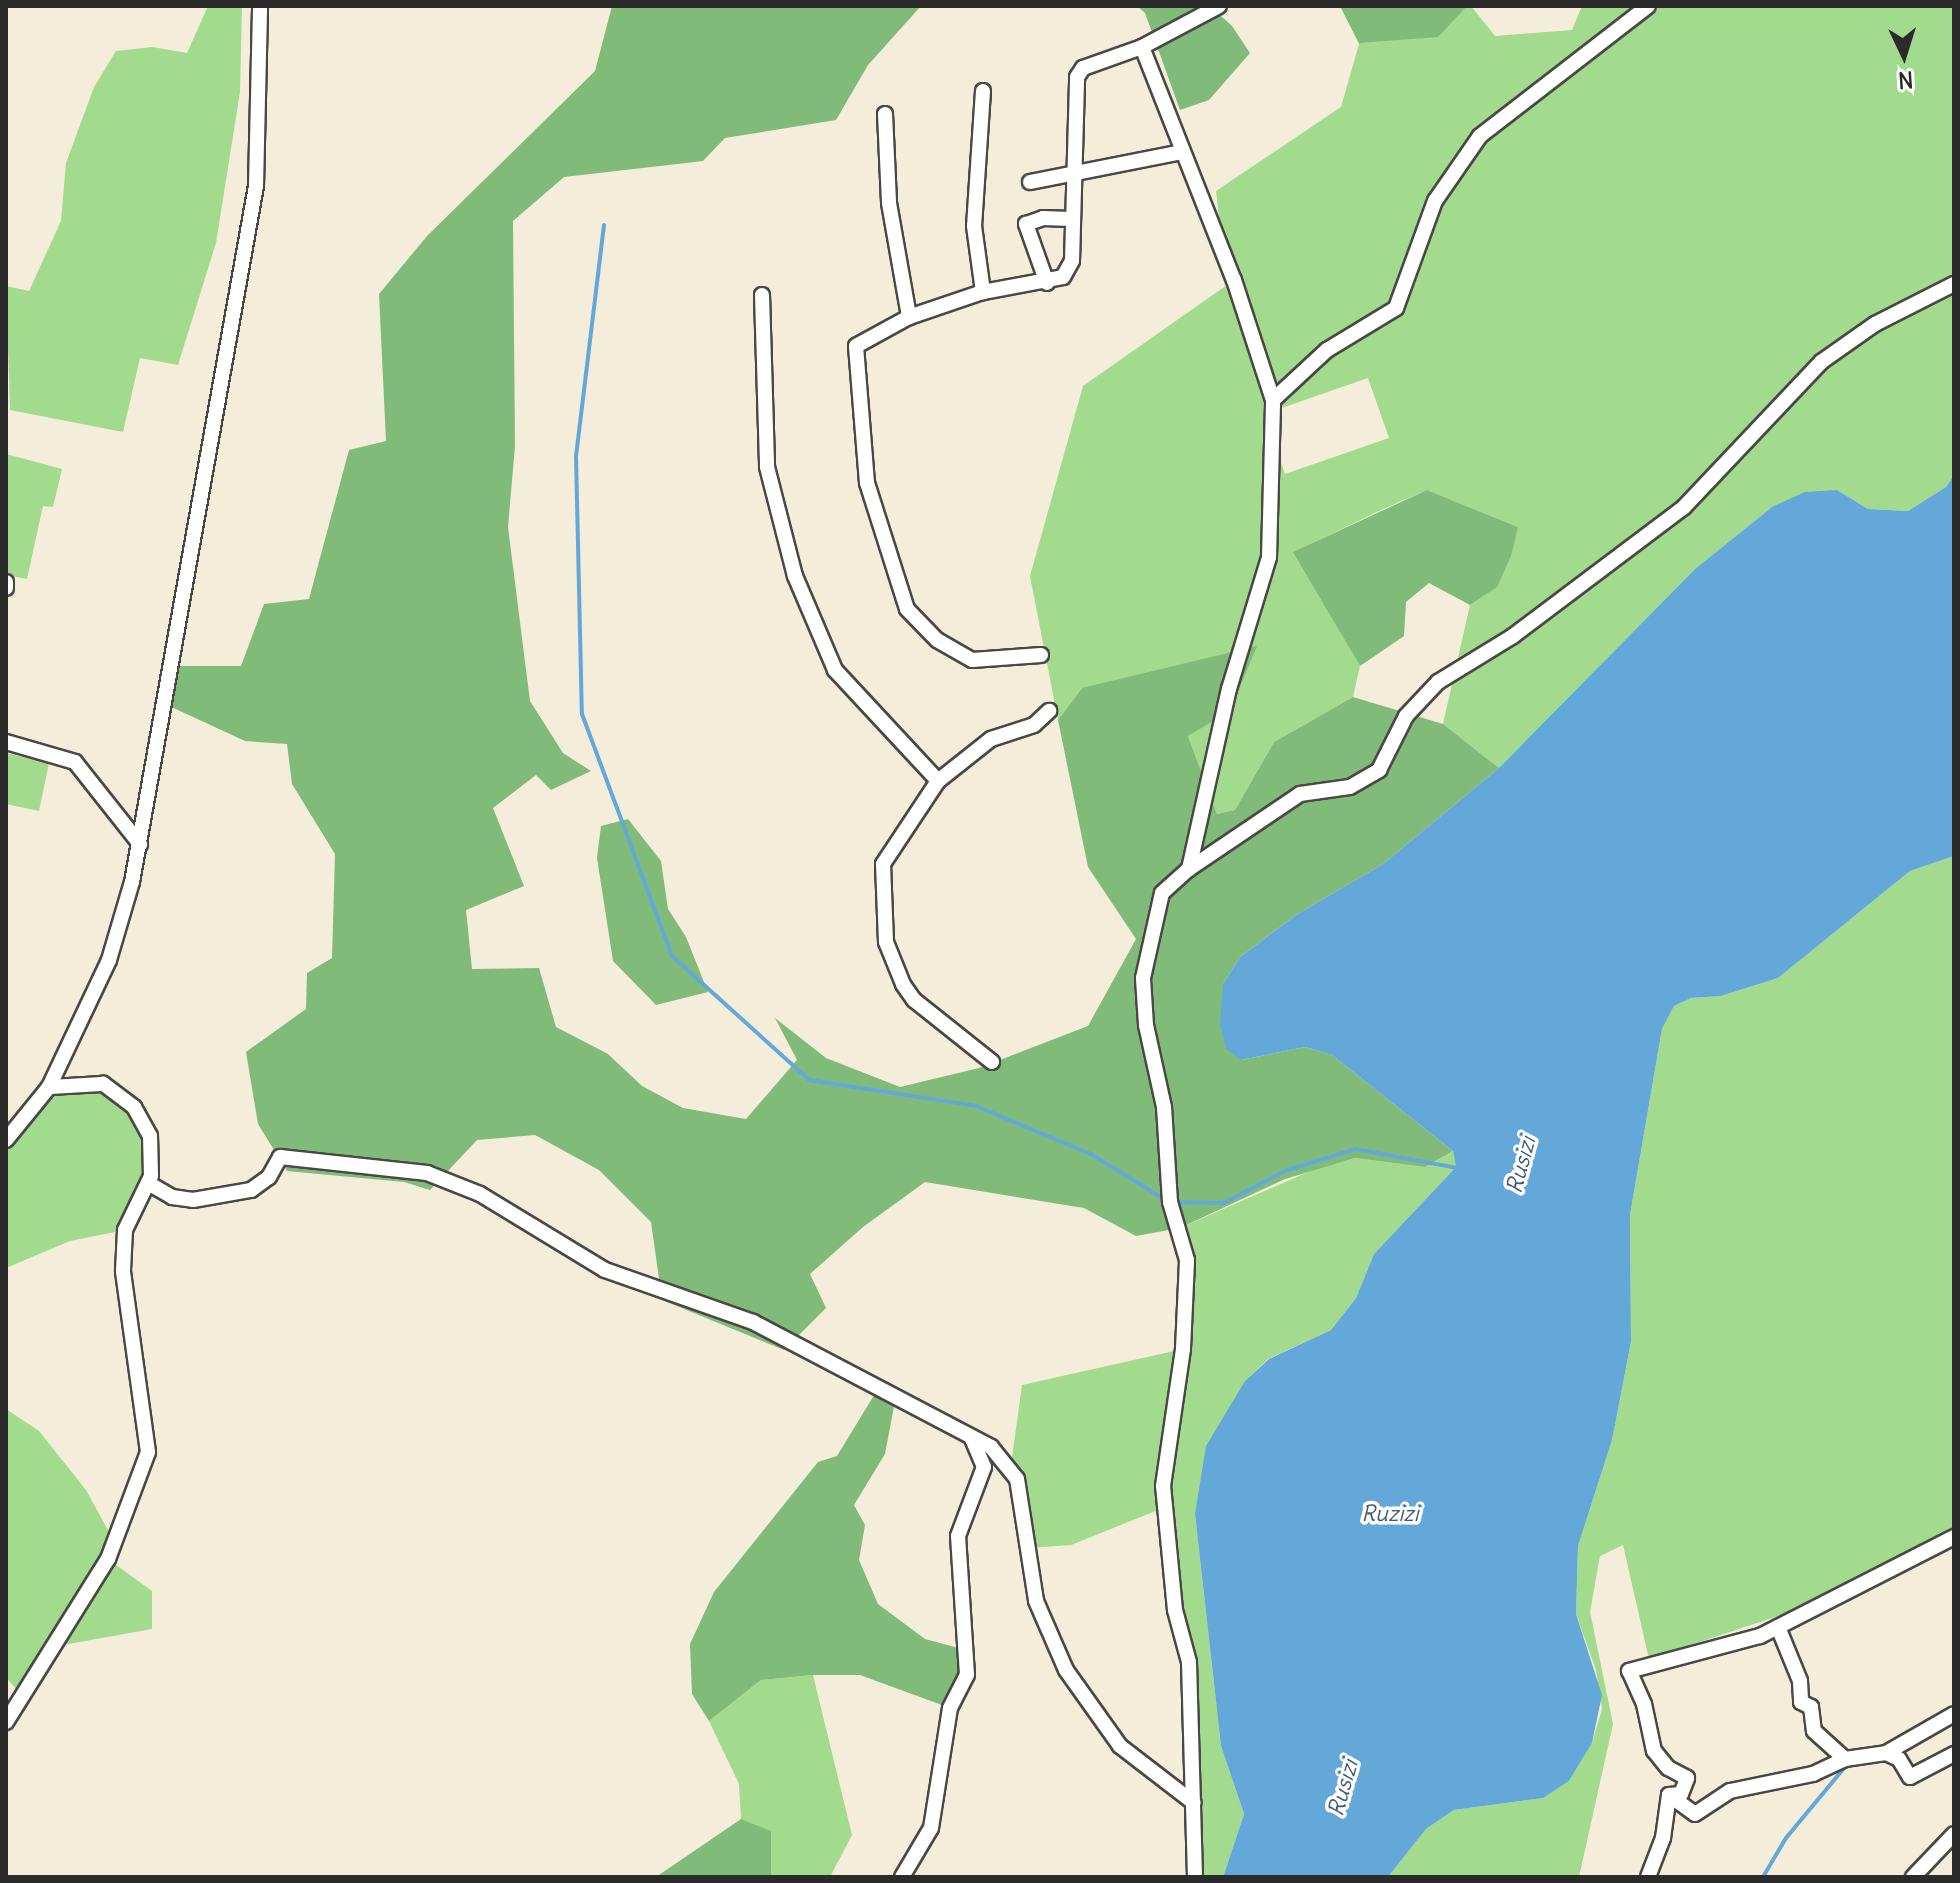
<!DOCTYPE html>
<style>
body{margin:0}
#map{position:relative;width:1960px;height:1883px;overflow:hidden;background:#f3edd9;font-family:Delius,sans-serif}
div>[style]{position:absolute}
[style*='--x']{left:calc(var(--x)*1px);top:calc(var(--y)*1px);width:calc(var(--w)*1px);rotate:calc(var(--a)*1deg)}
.green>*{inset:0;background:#a2db8e}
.forest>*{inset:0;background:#81bb79}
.water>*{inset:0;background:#64a8d9}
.stream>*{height:4px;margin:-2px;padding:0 2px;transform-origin:2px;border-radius:2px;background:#64a8d9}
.roads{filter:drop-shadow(2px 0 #494845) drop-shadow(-2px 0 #494845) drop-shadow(0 2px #494845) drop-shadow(0 -2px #494845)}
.minor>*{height:14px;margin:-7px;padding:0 7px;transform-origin:7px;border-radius:7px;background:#fff}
span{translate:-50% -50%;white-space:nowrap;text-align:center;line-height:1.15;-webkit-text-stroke:7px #fff;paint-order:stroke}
.water-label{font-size:22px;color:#425d71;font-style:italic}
.frame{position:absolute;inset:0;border:8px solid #2b2b2b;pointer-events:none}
.north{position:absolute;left:1864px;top:16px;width:80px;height:80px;-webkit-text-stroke:6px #fff;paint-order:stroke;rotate:176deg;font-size:22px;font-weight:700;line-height:32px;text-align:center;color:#2b2b2b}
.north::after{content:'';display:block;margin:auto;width:28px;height:36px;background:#2b2b2b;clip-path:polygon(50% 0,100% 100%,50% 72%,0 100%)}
</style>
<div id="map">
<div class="green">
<div style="clip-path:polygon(208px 6px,242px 6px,240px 92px,216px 243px,178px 365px,140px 358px,123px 432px,10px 410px,6px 286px,29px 291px,61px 221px,66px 163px,94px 87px,116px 51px,152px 47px,187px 53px)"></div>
<div style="clip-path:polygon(evenodd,1340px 6px,1471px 6px,1495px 36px,1572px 30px,1582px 6px,1954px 6px,1954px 475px,1946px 487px,1908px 511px,1868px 509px,1837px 490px,1772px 507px,1695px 569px,1499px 768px,1443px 724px,1470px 605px,1497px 586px,1518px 527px,1427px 490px,1383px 509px,1294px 552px,1360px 666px,1353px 697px,1274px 742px,1235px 810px,1217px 814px,1188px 736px,1230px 710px,1082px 688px,1058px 720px,1030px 576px,1083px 386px,1227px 285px,1216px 191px,1341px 107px,1359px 44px,1340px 6px,1368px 378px,1389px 438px,1285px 474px,1264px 414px,1368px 378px)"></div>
<div style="clip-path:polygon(6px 454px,62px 469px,53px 507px,43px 506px,27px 579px,6px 575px)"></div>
<div style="clip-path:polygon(6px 753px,49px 763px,39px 811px,6px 804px)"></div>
<div style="clip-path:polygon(1954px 856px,1954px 1533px,1784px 1614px,1649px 1659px,1623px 1545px,1600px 1556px,1590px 1612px,1613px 1724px,1579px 1877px,1388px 1877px,1426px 1829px,1454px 1810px,1542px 1798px,1569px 1781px,1592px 1743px,1602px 1709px,1596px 1670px,1576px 1614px,1578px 1546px,1612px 1440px,1631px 1342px,1630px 1215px,1662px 1029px,1674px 1006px,1691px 998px,1721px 996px,1778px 978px,1910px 871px)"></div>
<div style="clip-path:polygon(83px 1082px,134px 1107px,152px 1153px,125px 1230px,70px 1241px,6px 1268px,6px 1140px,49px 1087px)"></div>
<div style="clip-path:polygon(1453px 1151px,1456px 1167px,1374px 1254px,1356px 1298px,1331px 1330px,1268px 1359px,1245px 1381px,1195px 1514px,1221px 1746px,1244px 1814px,1223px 1877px,1195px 1877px,1189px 1662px,1163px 1508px,1071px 1545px,1028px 1548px,1011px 1465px,1022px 1385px,1183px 1349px,1180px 1228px,1315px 1169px,1355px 1158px,1425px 1167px)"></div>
<div style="clip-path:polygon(6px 1409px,39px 1431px,86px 1490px,115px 1543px,108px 1559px,152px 1591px,152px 1629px,57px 1646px,21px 1695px,6px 1677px)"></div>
<div style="clip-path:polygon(813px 1675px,852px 1835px,830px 1877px,771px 1877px,771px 1832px,741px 1819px,739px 1784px,709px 1721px,761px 1680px)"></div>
</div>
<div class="forest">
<div style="clip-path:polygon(612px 6px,921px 6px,868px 65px,836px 120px,725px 138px,703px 161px,564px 177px,513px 221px,515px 446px,508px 527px,530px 701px,563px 753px,591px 771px,551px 790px,536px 775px,493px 808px,524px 886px,466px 910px,472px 969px,539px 968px,556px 1027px,608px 1054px,642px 1086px,683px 1108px,746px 1119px,797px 1060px,775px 1018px,826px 1058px,900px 1087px,979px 1068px,1088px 1026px,1136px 939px,1088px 867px,1058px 720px,1082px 688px,1257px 646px,1230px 711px,1188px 736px,1217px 814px,1235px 810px,1274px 742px,1353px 697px,1443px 724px,1499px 768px,1383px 864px,1296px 915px,1240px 957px,1223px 984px,1241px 1060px,1305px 1047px,1332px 1055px,1453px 1151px,1425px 1167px,1355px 1158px,1285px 1179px,1180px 1228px,1136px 1236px,1084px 1208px,925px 1182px,863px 1227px,810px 1274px,826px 1308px,784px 1350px,662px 1300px,651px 1222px,599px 1170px,535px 1135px,477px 1140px,430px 1190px,404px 1182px,287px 1171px,258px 1124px,246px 1052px,306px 1009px,307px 973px,332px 958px,335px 854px,292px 784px,287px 744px,245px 741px,167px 705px,172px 666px,241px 666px,264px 604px,309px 599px,349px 450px,386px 441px,379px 294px,427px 236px,595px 71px)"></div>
<div style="clip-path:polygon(1137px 6px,1210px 6px,1232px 26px,1250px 53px,1209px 100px,1180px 110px,1145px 13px)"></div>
<div style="clip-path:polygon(1340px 6px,1467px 6px,1438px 37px,1359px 43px)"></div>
<div style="clip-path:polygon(1427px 490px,1518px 527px,1511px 556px,1497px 587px,1470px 605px,1429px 583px,1406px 602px,1404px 636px,1360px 666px,1293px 552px)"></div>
<div style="clip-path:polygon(628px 819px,661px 861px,668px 909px,686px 937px,708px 992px,656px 1005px,613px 961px,597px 858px,601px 826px)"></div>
<div style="clip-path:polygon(876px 1392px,895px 1401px,885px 1454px,854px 1505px,865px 1525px,859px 1560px,878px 1604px,925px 1639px,966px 1650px,967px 1675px,950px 1708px,860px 1675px,813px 1675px,761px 1680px,709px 1721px,692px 1694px,690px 1644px,714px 1592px,818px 1462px,837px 1456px)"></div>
<div style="clip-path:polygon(741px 1819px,771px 1831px,771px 1877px,656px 1877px)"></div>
</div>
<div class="water">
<div style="clip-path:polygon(1954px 475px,1954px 856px,1910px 871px,1778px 978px,1721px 996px,1691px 998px,1674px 1006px,1662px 1029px,1630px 1215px,1631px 1342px,1612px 1440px,1578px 1546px,1576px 1614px,1602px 1695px,1592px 1743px,1569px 1781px,1543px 1798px,1454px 1810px,1426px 1829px,1388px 1877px,1223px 1877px,1244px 1814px,1221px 1746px,1195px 1514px,1206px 1446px,1245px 1381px,1269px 1359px,1331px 1330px,1356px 1298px,1374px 1254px,1456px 1167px,1453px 1151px,1332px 1055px,1305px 1047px,1241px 1060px,1226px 1049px,1220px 1024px,1223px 984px,1240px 957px,1296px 915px,1383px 864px,1499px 768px,1695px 569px,1772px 507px,1805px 492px,1837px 490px,1868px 509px,1908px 511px,1946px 487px)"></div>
</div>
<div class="stream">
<div style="--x:604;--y:225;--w:233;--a:96.9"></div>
<div style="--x:576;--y:456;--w:258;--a:88.7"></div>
<div style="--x:582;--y:714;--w:258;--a:69.6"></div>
<div style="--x:672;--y:956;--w:185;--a:42.1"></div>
<div style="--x:809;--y:1080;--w:169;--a:8.8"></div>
<div style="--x:976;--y:1106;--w:125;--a:22.7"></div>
<div style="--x:1091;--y:1154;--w:86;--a:31.7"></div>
<div style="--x:1172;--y:1202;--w:52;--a:1.1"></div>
<div style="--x:1224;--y:1203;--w:69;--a:-27.7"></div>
<div style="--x:1285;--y:1171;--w:73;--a:-17.4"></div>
<div style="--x:1355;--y:1149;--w:105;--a:10.5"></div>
<div style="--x:1763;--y:1877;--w:45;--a:-59.5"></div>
<div style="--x:1786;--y:1838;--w:92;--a:-50.3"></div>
<div style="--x:1845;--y:1767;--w:9;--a:-21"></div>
</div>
<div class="roads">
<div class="minor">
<div style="--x:1219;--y:6;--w:87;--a:152"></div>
<div style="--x:1142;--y:47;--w:251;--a:68.5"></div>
<div style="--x:1234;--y:280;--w:126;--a:72"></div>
<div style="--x:983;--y:91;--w:135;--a:93.8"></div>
<div style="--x:974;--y:226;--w:67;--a:82.2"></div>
<div style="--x:885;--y:114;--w:89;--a:87.4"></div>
<div style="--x:889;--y:203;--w:116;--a:80"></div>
<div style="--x:1030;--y:182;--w:155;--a:-11.2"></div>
<div style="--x:1047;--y:283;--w:63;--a:-109.6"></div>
<div style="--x:1026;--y:224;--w:18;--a:-19"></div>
<div style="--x:1043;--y:218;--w:28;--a:2"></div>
<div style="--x:762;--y:295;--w:172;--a:88.3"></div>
<div style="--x:767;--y:467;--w:113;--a:75.6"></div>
<div style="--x:795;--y:576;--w:102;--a:66.9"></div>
<div style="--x:835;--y:670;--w:151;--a:47.1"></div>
<div style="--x:6;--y:582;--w:6;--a:90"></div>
<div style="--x:1041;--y:655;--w:69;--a:175.9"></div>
<div style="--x:972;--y:660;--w:40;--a:-150.3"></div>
<div style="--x:937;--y:640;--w:43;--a:-134.1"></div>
<div style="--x:907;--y:609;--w:132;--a:-107.6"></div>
<div style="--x:867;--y:483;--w:137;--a:-94.6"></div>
<div style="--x:856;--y:346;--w:60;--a:-28.7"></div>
<div style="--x:909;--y:317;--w:78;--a:-18.7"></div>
<div style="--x:983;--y:292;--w:81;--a:-10.6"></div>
<div style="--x:1063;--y:277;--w:18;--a:-61"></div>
<div style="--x:1072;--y:261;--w:184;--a:-88.4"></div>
<div style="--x:1077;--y:77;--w:11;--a:-56"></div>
<div style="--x:1083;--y:68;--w:63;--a:-19.6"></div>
<div style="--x:6;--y:742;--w:72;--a:16.2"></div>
<div style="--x:75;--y:762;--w:105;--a:51.6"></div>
<div style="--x:1189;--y:869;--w:134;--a:-34"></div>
<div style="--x:1300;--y:794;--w:50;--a:-8"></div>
<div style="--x:1350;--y:787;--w:34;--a:-30"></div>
<div style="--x:1379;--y:770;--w:60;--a:-63.4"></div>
<div style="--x:1406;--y:716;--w:47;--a:-46.7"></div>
<div style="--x:1438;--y:682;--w:88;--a:-31.5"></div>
<div style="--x:1513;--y:636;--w:214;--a:-37"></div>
<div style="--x:1684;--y:507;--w:199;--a:-46.6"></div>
<div style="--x:1821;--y:362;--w:66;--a:-35.1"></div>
<div style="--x:1875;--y:324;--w:89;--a:-26.9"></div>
<div style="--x:992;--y:1062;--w:100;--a:-141.5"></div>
<div style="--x:914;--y:1000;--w:19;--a:-125"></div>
<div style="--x:903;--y:984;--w:45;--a:-112"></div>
<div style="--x:886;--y:942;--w:78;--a:-92.2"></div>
<div style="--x:883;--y:864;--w:100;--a:-56.5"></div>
<div style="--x:938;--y:781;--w:68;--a:-38.4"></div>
<div style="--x:991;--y:739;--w:45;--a:-18"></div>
<div style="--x:1034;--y:725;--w:21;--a:-43"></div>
<div style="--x:6;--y:1140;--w:68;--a:-50.9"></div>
<div style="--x:49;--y:1087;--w:140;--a:-64.7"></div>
<div style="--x:109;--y:960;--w:81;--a:-73.6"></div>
<div style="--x:132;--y:882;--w:707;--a:-79.9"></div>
<div style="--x:256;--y:186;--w:180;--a:-88.7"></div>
<div style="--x:148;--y:1183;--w:28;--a:30"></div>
<div style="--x:172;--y:1197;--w:21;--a:8"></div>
<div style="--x:193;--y:1200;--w:59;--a:-9.8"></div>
<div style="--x:251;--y:1190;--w:22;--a:-36"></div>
<div style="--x:269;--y:1177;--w:23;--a:-61"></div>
<div style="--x:280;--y:1157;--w:148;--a:6.2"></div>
<div style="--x:427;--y:1173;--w:57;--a:21.6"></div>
<div style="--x:480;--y:1194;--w:146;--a:31.3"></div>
<div style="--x:605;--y:1270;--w:157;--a:19.4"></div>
<div style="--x:753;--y:1322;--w:269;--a:27.7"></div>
<div style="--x:991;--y:1447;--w:41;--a:50.9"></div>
<div style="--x:1017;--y:1479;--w:123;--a:81.1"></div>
<div style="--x:1036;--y:1601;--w:75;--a:66.5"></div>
<div style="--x:1066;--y:1670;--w:93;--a:54.6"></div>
<div style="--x:1120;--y:1746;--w:93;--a:37.6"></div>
<div style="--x:1778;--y:1627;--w:58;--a:67.8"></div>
<div style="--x:1800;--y:1681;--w:21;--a:87"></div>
<div style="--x:1801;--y:1702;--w:11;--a:27"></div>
<div style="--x:1811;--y:1707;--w:24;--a:83"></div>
<div style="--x:1814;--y:1731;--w:42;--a:42.1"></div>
<div style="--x:1845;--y:1759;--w:41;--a:-8.3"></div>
<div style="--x:1886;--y:1753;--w:14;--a:25"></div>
<div style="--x:1899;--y:1759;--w:21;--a:59"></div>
<div style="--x:1910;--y:1777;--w:50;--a:-27.6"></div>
<div style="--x:6;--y:1722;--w:192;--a:-58"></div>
<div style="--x:108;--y:1559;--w:114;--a:-69.5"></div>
<div style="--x:148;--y:1452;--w:183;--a:-97.9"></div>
<div style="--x:123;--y:1271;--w:41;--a:-87.2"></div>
<div style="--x:125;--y:1230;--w:60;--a:-64.3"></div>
<div style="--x:151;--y:1176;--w:40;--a:-91.4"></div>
<div style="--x:150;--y:1136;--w:33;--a:-119"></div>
<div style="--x:134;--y:1107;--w:39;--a:-143"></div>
<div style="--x:103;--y:1084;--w:54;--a:176.8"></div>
<div style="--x:1886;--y:1753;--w:78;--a:-29.8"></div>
<div style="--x:1669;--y:1795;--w:32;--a:36"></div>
<div style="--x:1695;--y:1814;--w:42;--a:-33.3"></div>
<div style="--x:1730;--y:1791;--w:85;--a:-11.6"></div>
<div style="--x:1813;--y:1774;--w:35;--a:-25"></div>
<div style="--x:902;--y:1877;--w:57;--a:-59.4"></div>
<div style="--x:931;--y:1828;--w:121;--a:-81"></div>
<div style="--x:950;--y:1708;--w:37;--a:-63"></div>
<div style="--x:967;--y:1675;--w:139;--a:-93.7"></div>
<div style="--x:958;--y:1536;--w:74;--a:-69.4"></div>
<div style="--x:984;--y:1467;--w:33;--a:-113"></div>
<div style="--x:1195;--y:1877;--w:215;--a:-91.6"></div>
<div style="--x:1189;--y:1662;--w:54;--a:-105.1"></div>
<div style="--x:1175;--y:1610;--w:125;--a:-95.5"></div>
<div style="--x:1163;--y:1486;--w:138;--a:-81.7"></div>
<div style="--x:1183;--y:1349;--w:89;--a:-87.4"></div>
<div style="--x:1187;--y:1260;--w:60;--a:-106.3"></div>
<div style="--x:1170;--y:1202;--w:95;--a:-93.6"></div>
<div style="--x:1164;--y:1107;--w:84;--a:-102.4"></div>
<div style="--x:1146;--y:1025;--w:47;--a:-93.7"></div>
<div style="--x:1143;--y:978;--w:87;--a:-77.4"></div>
<div style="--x:1162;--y:893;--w:36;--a:-42"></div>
<div style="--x:1189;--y:869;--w:184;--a:-77.5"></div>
<div style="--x:1229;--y:689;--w:138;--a:-73.1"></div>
<div style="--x:1269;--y:557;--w:157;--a:-88.5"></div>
<div style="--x:1273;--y:400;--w:74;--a:-42.8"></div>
<div style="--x:1327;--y:350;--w:81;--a:-31.3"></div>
<div style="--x:1396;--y:308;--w:114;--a:-70"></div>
<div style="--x:1435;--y:201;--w:79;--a:-55.3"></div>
<div style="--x:1480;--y:136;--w:212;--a:-37.7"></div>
<div style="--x:1648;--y:1877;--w:42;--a:-69"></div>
<div style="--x:1663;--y:1838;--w:43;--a:-82.1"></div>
<div style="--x:1669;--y:1795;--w:12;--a:-5"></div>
<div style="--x:1681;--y:1794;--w:17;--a:-69"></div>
<div style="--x:1687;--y:1778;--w:21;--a:-152"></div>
<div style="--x:1668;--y:1768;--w:22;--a:-129"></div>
<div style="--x:1654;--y:1751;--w:48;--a:-102"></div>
<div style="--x:1644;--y:1704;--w:36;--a:-114"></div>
<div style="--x:1629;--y:1671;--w:136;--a:-15"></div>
<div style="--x:1760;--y:1636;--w:218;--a:-27"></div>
<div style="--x:1913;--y:1877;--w:59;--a:-46.4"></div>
</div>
</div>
<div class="water-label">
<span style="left:1521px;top:1165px;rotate:-75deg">Rusizi</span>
<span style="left:1390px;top:1514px">Ruzizi</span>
<span style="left:1343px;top:1788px;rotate:-74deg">Rusizi</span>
</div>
<div class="frame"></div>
<div class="north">N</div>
</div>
